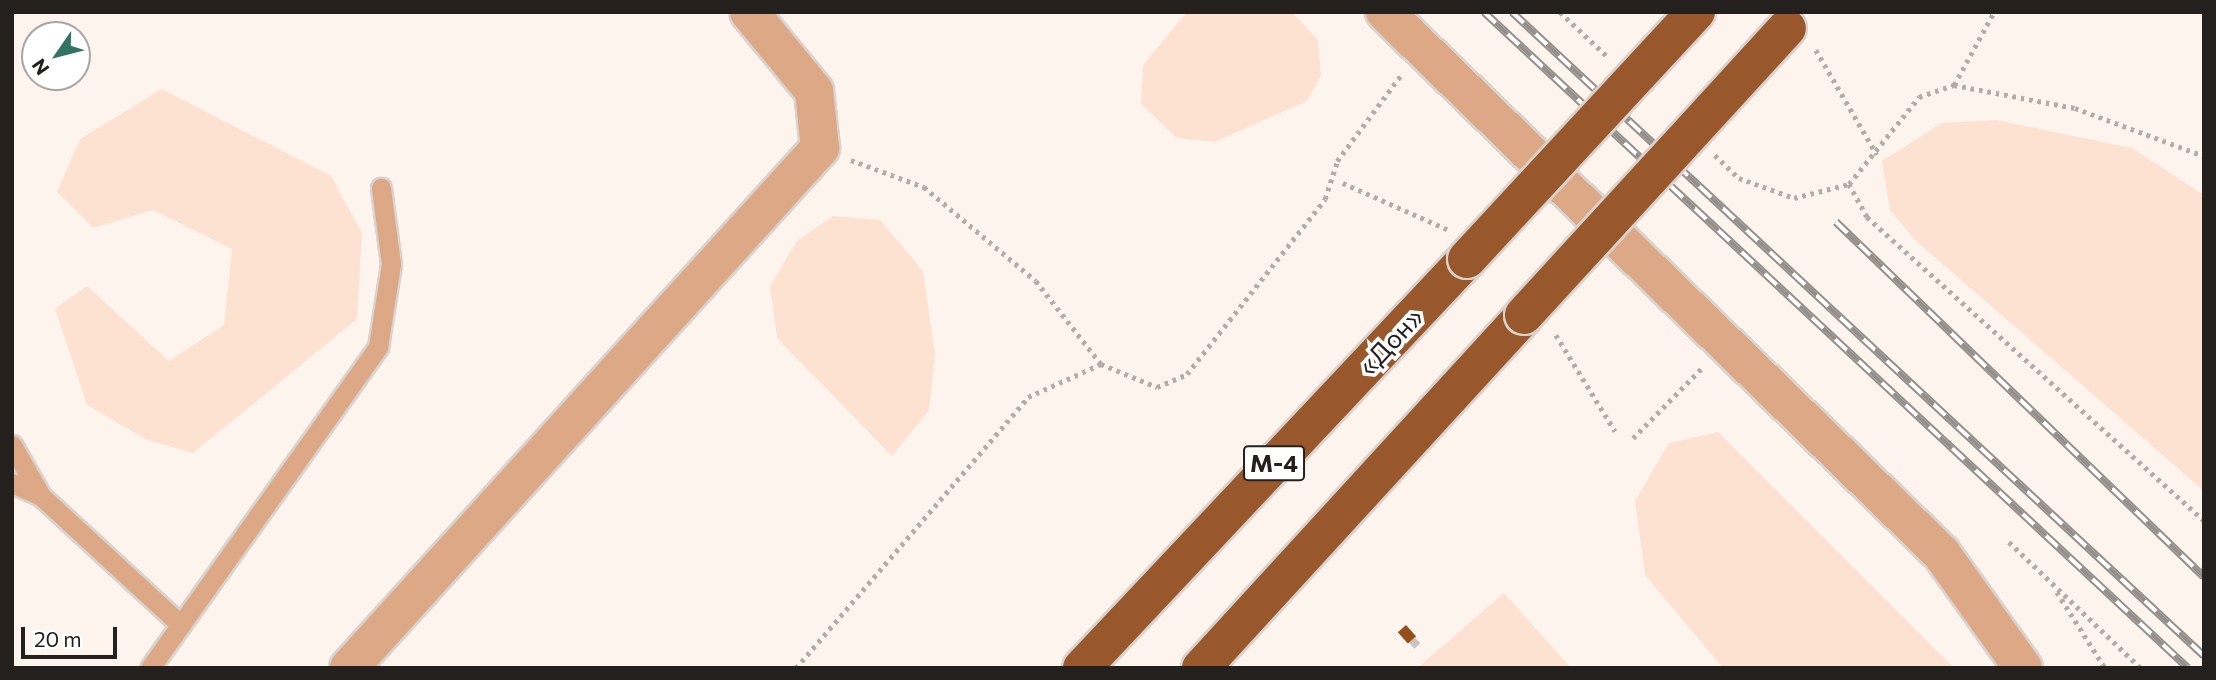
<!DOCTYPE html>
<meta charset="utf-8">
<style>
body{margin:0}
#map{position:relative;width:2216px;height:680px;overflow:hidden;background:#fdf4ee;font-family:Commissioner,sans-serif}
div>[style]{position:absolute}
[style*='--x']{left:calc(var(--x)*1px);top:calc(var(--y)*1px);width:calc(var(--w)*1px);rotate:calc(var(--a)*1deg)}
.green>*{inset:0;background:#fde2d2}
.shadow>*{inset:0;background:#0003;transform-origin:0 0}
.building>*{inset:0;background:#95501a;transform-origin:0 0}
.path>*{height:4.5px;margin-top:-2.25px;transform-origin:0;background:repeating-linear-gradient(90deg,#b2aba7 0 3.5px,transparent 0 8.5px)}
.roads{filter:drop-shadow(2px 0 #dad2cd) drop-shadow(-2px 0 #dad2cd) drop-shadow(0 2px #dad2cd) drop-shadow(0 -2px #dad2cd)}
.lane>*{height:19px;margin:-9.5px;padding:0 9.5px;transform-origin:9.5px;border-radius:9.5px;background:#dda886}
.street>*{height:38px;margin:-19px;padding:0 19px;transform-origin:19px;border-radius:19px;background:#dda886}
.highway>*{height:38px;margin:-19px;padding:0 19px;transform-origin:19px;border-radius:19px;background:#99582b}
.rail>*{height:8px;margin-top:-4px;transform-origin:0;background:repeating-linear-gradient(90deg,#fff 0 16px,#958f8b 0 32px);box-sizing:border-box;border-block:2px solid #958f8b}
.bridges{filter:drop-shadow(2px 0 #dad2cd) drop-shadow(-2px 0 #dad2cd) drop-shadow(0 2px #dad2cd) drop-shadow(0 -2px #dad2cd)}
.highway-bridge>*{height:38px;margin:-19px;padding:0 19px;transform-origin:19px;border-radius:19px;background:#99582b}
span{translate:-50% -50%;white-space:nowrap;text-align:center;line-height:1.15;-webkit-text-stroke:7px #fff;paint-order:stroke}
.shield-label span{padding:2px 5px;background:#fff;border:2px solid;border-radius:5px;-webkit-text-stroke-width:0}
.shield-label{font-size:24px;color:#23201e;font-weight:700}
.street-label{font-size:26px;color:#23201e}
.frame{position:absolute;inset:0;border:14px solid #23201e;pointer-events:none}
.north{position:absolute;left:21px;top:21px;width:70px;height:70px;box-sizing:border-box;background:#fff;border:2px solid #a7a6a5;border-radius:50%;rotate:235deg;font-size:19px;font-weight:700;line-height:28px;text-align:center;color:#23201e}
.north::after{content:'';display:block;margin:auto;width:24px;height:32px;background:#327363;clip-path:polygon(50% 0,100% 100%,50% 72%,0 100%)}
.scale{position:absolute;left:21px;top:627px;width:96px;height:32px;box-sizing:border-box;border:4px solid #23201e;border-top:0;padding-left:9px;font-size:21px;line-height:24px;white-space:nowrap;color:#23201e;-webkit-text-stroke:5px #fff;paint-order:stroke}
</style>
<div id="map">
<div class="green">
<div style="clip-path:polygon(1187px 12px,1292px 12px,1318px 40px,1321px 76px,1307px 101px,1215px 142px,1177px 138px,1141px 104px,1143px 65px)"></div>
<div style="clip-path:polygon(162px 89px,331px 176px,362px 233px,357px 319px,193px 453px,147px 440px,87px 405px,55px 309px,87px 286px,169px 361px,224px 325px,232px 249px,153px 210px,93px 228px,57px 192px,80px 139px)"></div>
<div style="clip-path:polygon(1996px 120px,2132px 148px,2204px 195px,2204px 491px,1915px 240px,1890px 210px,1882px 161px,1942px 123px)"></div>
<div style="clip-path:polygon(833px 216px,880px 220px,923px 271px,935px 354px,929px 410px,892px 456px,777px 338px,770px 286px,797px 241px)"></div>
<div style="clip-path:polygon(1718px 432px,1954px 668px,1723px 668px,1645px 575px,1635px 501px,1669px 443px)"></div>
<div style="clip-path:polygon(1504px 593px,1571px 668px,1417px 668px)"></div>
</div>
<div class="shadow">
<div style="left:1406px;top:628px;width:21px;height:8px;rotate:47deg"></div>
</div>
<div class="building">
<div style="left:1406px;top:625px;width:15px;height:11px;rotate:48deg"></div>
</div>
<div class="path">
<div style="--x:1560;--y:12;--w:66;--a:43.2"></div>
<div style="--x:1816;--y:50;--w:121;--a:59.8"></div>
<div style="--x:1954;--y:85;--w:123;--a:10.8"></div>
<div style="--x:2075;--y:108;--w:138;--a:20.4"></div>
<div style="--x:1715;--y:155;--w:33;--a:44"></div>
<div style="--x:1739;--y:178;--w:59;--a:20"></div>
<div style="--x:1794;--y:198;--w:57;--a:-14.3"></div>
<div style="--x:1849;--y:184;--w:38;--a:61"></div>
<div style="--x:1867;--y:217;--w:453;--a:42"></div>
<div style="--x:851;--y:160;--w:78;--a:20.3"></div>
<div style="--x:924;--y:187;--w:146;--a:40"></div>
<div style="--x:1036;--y:281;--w:105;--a:51.9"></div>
<div style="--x:1101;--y:364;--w:61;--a:22.3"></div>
<div style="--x:1157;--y:387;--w:33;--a:-23"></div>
<div style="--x:1187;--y:374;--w:223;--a:-51.7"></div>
<div style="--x:1325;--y:199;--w:40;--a:-72"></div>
<div style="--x:1337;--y:161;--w:107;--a:-53.3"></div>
<div style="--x:1343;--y:183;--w:114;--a:23.9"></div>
<div style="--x:1849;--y:184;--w:112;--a:-51.2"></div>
<div style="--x:1919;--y:97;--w:37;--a:-19"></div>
<div style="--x:1954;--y:85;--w:83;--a:-61.3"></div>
<div style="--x:1556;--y:335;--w:113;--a:58.4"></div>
<div style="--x:1633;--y:438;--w:97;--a:-45.4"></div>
<div style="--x:2009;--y:542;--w:182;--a:43.7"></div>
<div style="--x:2057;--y:592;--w:90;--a:57.7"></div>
<div style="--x:796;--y:668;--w:357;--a:-49.4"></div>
<div style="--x:1028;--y:397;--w:80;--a:-24.3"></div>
</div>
<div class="roads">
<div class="lane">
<div style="--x:12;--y:445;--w:59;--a:60.4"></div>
<div style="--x:41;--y:496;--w:190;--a:42.7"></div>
<div style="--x:12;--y:483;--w:32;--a:24"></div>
<div style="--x:150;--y:668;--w:394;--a:-54.6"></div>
<div style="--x:378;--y:347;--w:84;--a:-81.1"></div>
<div style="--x:391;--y:264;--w:77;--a:-97.5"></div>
</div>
<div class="street">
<div style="--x:1385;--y:12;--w:776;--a:44.22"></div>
<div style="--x:1941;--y:553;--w:141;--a:54.5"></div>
<div style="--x:349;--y:668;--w:702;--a:-47.83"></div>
<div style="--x:820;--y:148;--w:57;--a:-96"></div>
<div style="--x:814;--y:91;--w:102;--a:-129.4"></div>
</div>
<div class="highway">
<div style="--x:1082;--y:668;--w:562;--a:-46.73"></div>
<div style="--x:1201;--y:668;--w:478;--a:-47.5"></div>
</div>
</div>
<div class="rail">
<div style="--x:1484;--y:12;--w:962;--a:42.98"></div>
<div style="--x:1512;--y:12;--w:945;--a:42.94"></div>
<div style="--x:1836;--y:222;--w:511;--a:43.97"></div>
</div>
<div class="bridges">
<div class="highway-bridge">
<div style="--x:1467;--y:259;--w:337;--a:-47.2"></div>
<div style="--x:1524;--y:315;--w:389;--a:-47.5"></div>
</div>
</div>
<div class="shield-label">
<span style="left:1274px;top:463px">М-4</span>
</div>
<div class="street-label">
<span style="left:1390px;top:341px;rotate:-47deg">«Дон»</span>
</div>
<div class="frame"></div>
<div class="north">N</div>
<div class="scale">20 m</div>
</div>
